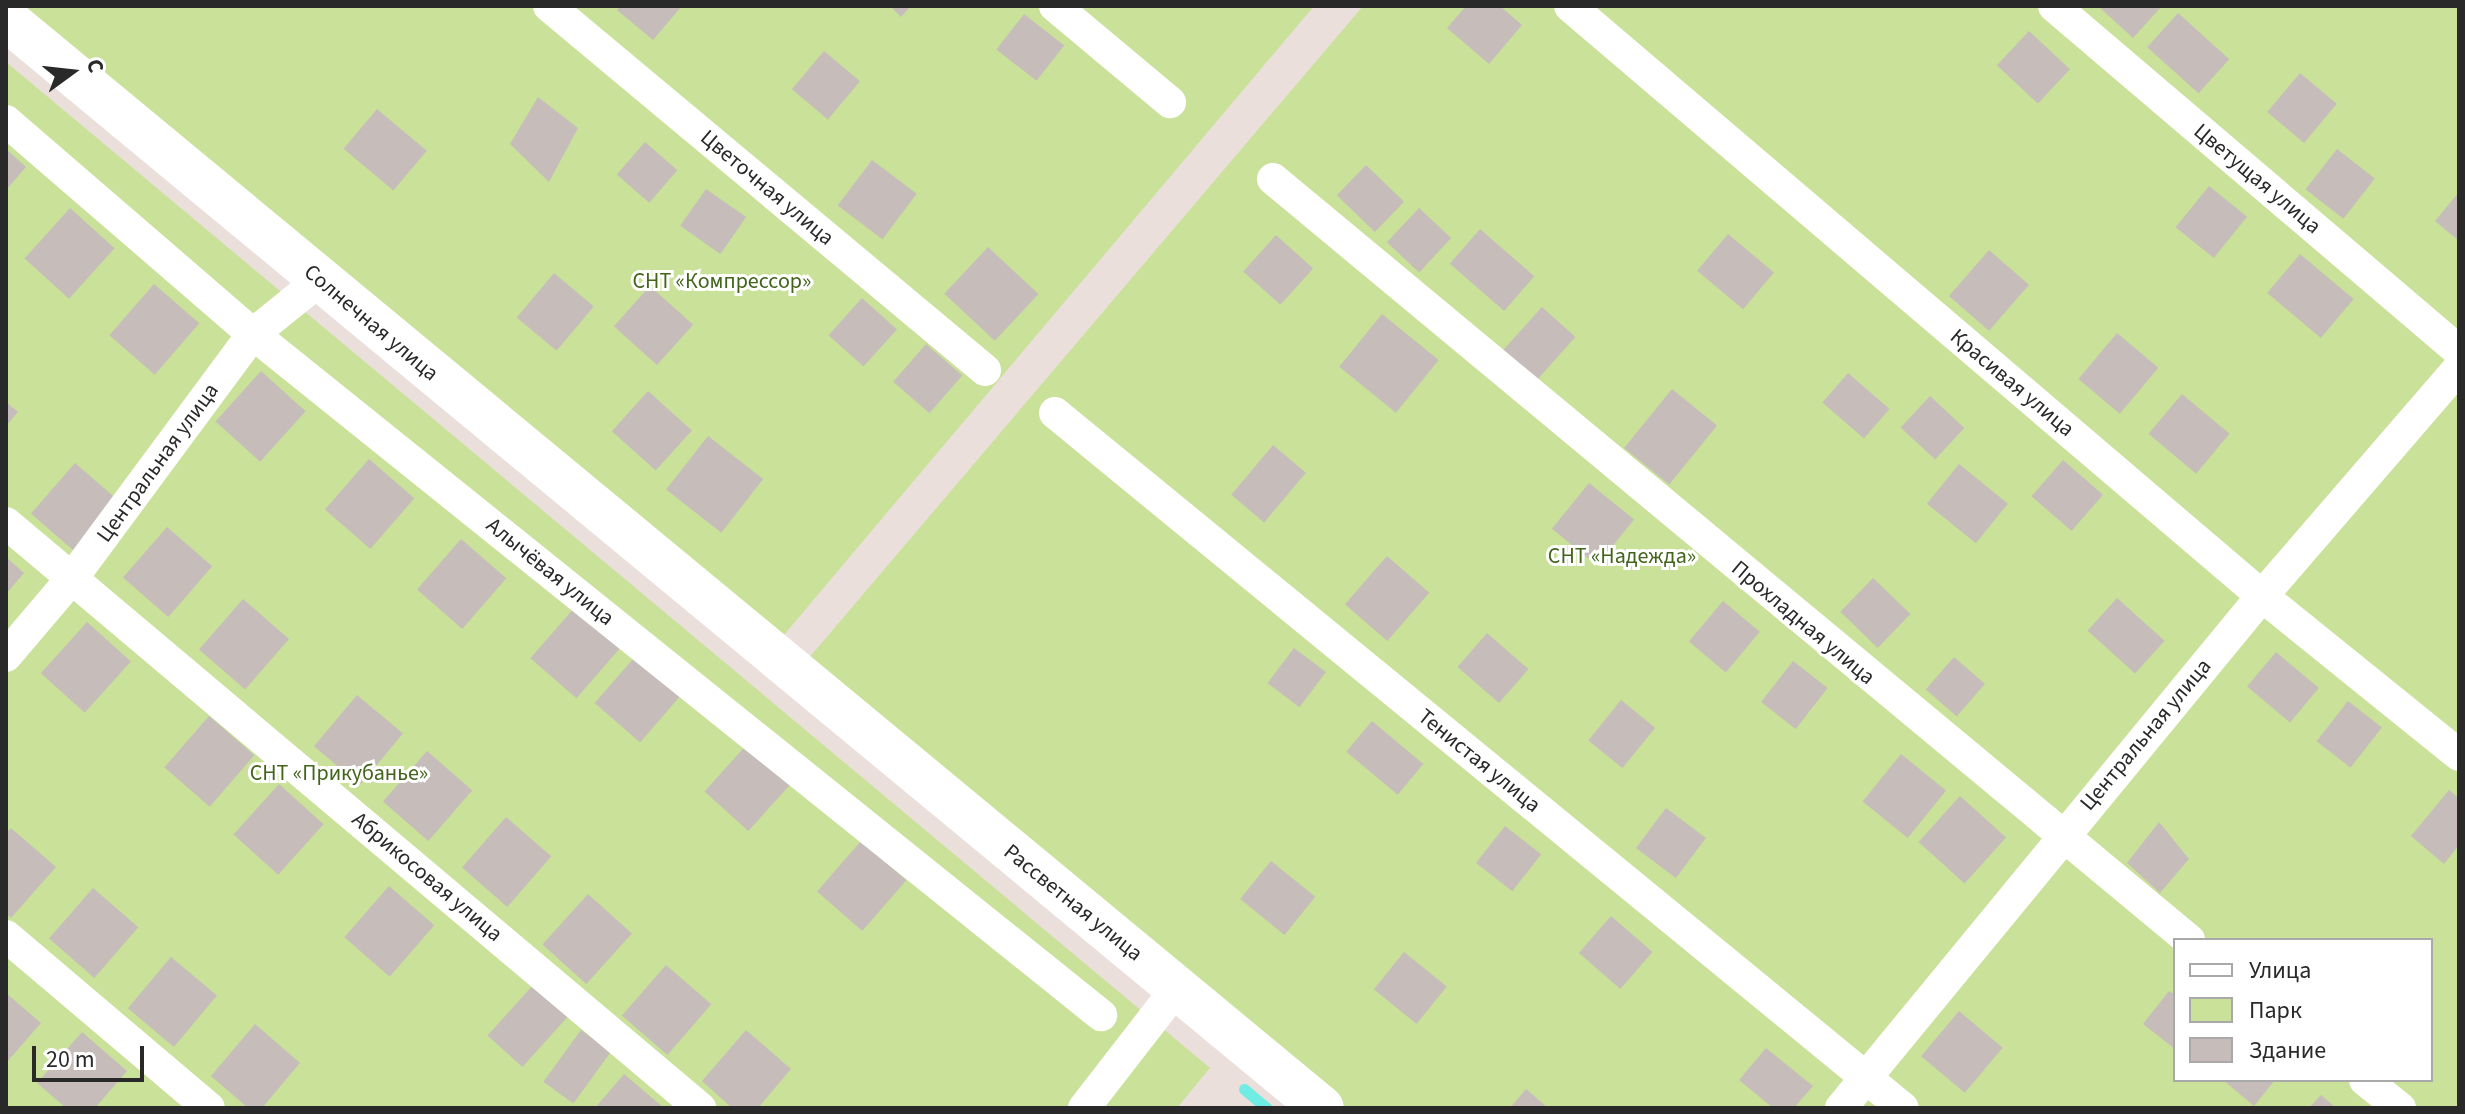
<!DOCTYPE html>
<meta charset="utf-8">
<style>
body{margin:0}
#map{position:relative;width:2465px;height:1114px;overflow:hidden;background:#ebdfdb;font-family:"Source Sans 3",sans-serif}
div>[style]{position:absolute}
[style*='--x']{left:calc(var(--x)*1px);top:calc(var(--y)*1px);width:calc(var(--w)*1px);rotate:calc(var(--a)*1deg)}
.green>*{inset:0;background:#c9e198}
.stream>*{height:11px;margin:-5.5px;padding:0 5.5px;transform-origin:5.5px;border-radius:5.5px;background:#6fece4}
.building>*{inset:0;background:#c6bdbb;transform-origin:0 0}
.street>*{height:32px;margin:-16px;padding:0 16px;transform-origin:16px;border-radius:16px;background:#fff}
.secondary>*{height:44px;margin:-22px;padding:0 22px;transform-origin:22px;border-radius:22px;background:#fff}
span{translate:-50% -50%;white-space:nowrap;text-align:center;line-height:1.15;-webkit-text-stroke:6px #fff;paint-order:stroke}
.street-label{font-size:22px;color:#292929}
.park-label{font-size:22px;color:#42641b}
.frame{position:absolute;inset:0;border:8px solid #292929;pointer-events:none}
.legend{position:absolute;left:2173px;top:938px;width:260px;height:144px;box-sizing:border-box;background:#fff;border:2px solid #a9a9a9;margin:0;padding:10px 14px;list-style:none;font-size:24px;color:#292929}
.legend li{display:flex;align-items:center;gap:16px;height:40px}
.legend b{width:40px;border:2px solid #a9a9a9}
.north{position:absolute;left:32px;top:32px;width:80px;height:80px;-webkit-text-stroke:6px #fff;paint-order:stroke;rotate:75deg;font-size:22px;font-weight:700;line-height:32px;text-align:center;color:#292929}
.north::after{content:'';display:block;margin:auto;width:28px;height:36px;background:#292929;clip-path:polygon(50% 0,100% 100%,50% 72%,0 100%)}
.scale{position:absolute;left:32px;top:1046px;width:112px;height:36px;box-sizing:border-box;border:4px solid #292929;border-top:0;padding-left:10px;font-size:24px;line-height:28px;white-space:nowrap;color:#292929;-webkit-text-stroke:6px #fff;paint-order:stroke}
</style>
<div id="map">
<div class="green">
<div style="clip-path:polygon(6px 6px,1314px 6px,756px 668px)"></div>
<div style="clip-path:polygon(evenodd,1363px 6px,2459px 6px,2459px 1108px,1299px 1108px,786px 685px,1363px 6px,2175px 940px,2431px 940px,2431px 1080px,2175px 1080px,2175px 940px)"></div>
<div style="clip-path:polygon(6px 62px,1210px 1068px,1177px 1108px,6px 1108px)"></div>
</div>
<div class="stream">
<div style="--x:1244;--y:1089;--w:30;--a:40"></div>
</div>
<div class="building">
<div style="clip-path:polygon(621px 6px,682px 6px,653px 40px,617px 10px)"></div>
<div style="clip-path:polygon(890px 6px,911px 6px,901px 17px)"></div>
<div style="clip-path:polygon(1466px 6px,1500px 6px,1522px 25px,1489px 64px,1447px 28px)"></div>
<div style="clip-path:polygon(2098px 6px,2162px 6px,2133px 38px)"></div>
<div style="left:2178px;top:13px;width:69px;height:46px;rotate:42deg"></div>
<div style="left:1024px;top:14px;width:51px;height:45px;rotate:38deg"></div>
<div style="left:2029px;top:31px;width:56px;height:47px;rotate:43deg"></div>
<div style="left:824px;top:51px;width:47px;height:50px;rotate:40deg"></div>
<div style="left:2300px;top:73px;width:48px;height:51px;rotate:40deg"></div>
<div style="clip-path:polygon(538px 97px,578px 128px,549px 182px,510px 144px)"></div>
<div style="left:377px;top:109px;width:65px;height:52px;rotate:40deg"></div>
<div style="left:645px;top:142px;width:43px;height:43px;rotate:41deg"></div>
<div style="clip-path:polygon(6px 149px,26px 167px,6px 190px)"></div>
<div style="left:2337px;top:149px;width:48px;height:51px;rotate:38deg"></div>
<div style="left:872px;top:160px;width:56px;height:57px;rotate:37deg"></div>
<div style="left:1366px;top:165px;width:53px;height:42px;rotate:44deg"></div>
<div style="left:2209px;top:186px;width:49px;height:53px;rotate:39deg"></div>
<div style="left:706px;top:189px;width:49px;height:45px;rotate:35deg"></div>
<div style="clip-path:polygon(2459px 192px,2459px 241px,2435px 221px)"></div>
<div style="left:70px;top:208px;width:60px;height:68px;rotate:42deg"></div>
<div style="left:1419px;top:208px;width:44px;height:47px;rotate:43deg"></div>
<div style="left:1480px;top:229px;width:72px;height:46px;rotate:41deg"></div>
<div style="left:1728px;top:234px;width:60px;height:48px;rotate:40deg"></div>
<div style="left:1276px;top:235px;width:50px;height:49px;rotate:42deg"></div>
<div style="left:988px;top:247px;width:69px;height:64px;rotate:43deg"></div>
<div style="left:1989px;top:250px;width:53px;height:61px;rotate:41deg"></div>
<div style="left:2300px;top:254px;width:70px;height:51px;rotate:40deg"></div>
<div style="left:554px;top:273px;width:52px;height:58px;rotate:40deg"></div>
<div style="left:154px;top:284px;width:60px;height:68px;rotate:41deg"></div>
<div style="left:650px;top:286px;width:58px;height:54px;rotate:42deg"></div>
<div style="left:862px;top:298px;width:47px;height:50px;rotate:42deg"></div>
<div style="left:1542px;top:307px;width:45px;height:58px;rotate:42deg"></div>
<div style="left:1382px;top:314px;width:73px;height:68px;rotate:39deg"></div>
<div style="left:2117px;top:333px;width:54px;height:60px;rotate:40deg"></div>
<div style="left:926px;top:344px;width:48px;height:50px;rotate:41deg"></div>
<div style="left:261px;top:371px;width:60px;height:68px;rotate:42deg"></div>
<div style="left:1848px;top:373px;width:55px;height:39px;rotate:41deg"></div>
<div style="left:1672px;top:389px;width:58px;height:76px;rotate:39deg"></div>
<div style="left:648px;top:391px;width:59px;height:54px;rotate:42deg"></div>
<div style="left:2182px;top:394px;width:62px;height:52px;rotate:40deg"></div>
<div style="left:1930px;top:396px;width:47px;height:43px;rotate:43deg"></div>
<div style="clip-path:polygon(6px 402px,18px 412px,6px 426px)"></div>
<div style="left:708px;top:436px;width:70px;height:68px;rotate:38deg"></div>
<div style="left:1273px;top:445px;width:43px;height:65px;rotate:40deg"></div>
<div style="left:369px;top:459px;width:60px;height:67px;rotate:41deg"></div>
<div style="left:2063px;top:460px;width:53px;height:48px;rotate:41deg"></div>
<div style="left:75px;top:463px;width:60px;height:67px;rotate:41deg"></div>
<div style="left:1959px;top:464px;width:63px;height:51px;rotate:39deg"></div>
<div style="left:1589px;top:483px;width:58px;height:59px;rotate:39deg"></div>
<div style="left:167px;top:527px;width:60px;height:67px;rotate:41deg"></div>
<div style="left:461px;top:539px;width:60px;height:67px;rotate:41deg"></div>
<div style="left:1387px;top:556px;width:56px;height:64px;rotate:41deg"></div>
<div style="clip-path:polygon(6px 557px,24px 573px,6px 594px)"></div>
<div style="left:1873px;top:578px;width:52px;height:47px;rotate:44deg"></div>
<div style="left:2117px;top:598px;width:64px;height:44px;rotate:42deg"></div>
<div style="left:243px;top:599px;width:61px;height:67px;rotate:41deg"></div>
<div style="left:1723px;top:601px;width:48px;height:53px;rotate:40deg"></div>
<div style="left:575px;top:607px;width:61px;height:68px;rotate:41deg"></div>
<div style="left:87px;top:622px;width:59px;height:69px;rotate:42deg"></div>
<div style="left:1487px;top:633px;width:55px;height:45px;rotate:41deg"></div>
<div style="left:1294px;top:648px;width:40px;height:44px;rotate:37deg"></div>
<div style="left:640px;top:651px;width:60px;height:69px;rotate:41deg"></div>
<div style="left:2276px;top:652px;width:56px;height:45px;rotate:40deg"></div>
<div style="left:1954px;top:657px;width:41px;height:43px;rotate:41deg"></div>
<div style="left:1793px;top:661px;width:44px;height:52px;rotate:38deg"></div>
<div style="left:357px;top:695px;width:60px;height:67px;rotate:40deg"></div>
<div style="left:1621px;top:700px;width:44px;height:52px;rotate:39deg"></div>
<div style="left:2348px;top:701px;width:43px;height:51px;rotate:38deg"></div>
<div style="left:209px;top:716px;width:60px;height:68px;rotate:41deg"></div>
<div style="left:1372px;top:721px;width:67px;height:40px;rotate:40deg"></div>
<div style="left:750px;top:741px;width:59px;height:68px;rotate:42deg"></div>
<div style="left:427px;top:751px;width:60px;height:67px;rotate:41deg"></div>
<div style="left:1901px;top:754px;width:58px;height:61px;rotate:39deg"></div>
<div style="left:279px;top:784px;width:60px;height:68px;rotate:42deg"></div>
<div style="clip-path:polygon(2449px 790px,2459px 798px,2459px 845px,2444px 864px,2411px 836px)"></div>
<div style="left:1960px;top:796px;width:62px;height:62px;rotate:42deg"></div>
<div style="left:1666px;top:808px;width:50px;height:50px;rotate:37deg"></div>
<div style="left:506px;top:817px;width:60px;height:67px;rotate:41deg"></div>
<div style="clip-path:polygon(2159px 822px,2189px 859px,2160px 893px,2127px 863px)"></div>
<div style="left:1505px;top:826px;width:46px;height:47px;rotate:38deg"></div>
<div style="clip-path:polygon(11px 828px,56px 867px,11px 918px,6px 913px,6px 833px)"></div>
<div style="left:861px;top:841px;width:60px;height:67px;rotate:41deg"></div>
<div style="left:1271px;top:861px;width:57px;height:49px;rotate:39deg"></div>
<div style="left:389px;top:886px;width:60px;height:68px;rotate:41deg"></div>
<div style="left:93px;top:888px;width:60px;height:67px;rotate:41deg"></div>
<div style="left:588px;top:894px;width:59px;height:68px;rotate:42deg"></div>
<div style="left:1611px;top:916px;width:55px;height:49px;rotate:41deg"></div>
<div style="left:1404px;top:952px;width:55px;height:48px;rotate:39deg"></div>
<div style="left:171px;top:957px;width:60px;height:67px;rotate:40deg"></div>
<div style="left:666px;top:965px;width:60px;height:67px;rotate:41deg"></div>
<div style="left:533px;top:985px;width:47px;height:68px;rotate:42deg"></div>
<div style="clip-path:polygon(2169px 991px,2175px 995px,2175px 1049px,2143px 1024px)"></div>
<div style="clip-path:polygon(6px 993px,41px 1023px,6px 1063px)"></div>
<div style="left:1959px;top:1011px;width:57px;height:59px;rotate:40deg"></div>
<div style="clip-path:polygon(255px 1024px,300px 1063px,262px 1108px,248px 1108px,211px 1076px)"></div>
<div style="left:581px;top:1030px;width:37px;height:64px;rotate:36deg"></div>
<div style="clip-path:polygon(746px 1030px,791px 1069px,758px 1108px,732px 1108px,702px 1081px)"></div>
<div style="clip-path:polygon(82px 1032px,127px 1071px,95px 1108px,66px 1108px,37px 1083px)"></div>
<div style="clip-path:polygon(1766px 1048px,1813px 1086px,1794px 1108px,1773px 1108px,1739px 1080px)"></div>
<div style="clip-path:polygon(624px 1074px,664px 1108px,595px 1108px)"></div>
<div style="clip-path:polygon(2223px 1080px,2275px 1080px,2254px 1106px)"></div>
<div style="clip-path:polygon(1526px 1089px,1548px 1108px,1510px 1108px)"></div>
<div style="clip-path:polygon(2321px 1095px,2336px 1108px,2309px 1108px)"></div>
</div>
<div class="street">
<div style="--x:549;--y:6;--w:568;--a:39.86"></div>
<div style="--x:1055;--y:6;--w:150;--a:39.9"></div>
<div style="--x:1570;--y:6;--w:909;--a:40.45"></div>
<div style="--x:2262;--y:596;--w:253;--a:38.9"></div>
<div style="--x:2054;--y:6;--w:532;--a:40.43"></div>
<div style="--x:6;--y:121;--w:326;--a:40.8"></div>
<div style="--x:253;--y:334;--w:1088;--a:38.77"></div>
<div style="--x:1273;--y:179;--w:1191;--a:39.72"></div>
<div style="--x:1055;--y:413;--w:1096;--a:39.34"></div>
<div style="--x:6;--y:523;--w:908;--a:40.13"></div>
<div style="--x:6;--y:656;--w:104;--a:-49.7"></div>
<div style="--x:73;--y:577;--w:302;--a:-53.5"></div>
<div style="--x:253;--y:334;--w:86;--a:-38.9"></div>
<div style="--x:6;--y:936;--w:266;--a:40.3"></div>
<div style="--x:2365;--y:1080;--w:45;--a:38.7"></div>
<div style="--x:1084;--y:1108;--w:152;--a:-52.2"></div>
<div style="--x:1841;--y:1108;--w:663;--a:-50.57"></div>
<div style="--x:2262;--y:596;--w:301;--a:-49.2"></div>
</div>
<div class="secondary">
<div style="--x:6;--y:19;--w:1708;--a:39.61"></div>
</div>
<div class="street-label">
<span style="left:2257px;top:179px;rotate:40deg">Цветущая улица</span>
<span style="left:767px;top:188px;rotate:40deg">Цветочная улица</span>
<span style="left:371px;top:323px;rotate:40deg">Солнечная улица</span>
<span style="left:2012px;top:383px;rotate:40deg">Красивая улица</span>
<span style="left:158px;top:463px;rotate:-54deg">Центральная улица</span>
<span style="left:550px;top:572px;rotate:39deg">Алычёвая улица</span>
<span style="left:1803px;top:623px;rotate:40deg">Прохладная улица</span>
<span style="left:2146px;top:735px;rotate:-50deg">Центральная улица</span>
<span style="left:1479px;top:761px;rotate:39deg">Тенистая улица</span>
<span style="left:427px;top:877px;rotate:40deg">Абрикосовая улица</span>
<span style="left:1073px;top:903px;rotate:39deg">Рассветная улица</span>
</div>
<div class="park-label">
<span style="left:722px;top:282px">СНТ «Компрессор»</span>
<span style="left:1622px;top:557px">СНТ «Надежда»</span>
<span style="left:339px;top:774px">СНТ «Прикубанье»</span>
</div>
<div class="frame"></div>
<ul class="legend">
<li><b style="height:10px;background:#fff"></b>Улица</li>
<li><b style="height:22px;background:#c9e198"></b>Парк</li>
<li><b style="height:22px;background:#c6bdbb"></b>Здание</li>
</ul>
<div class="north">С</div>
<div class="scale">20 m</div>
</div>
